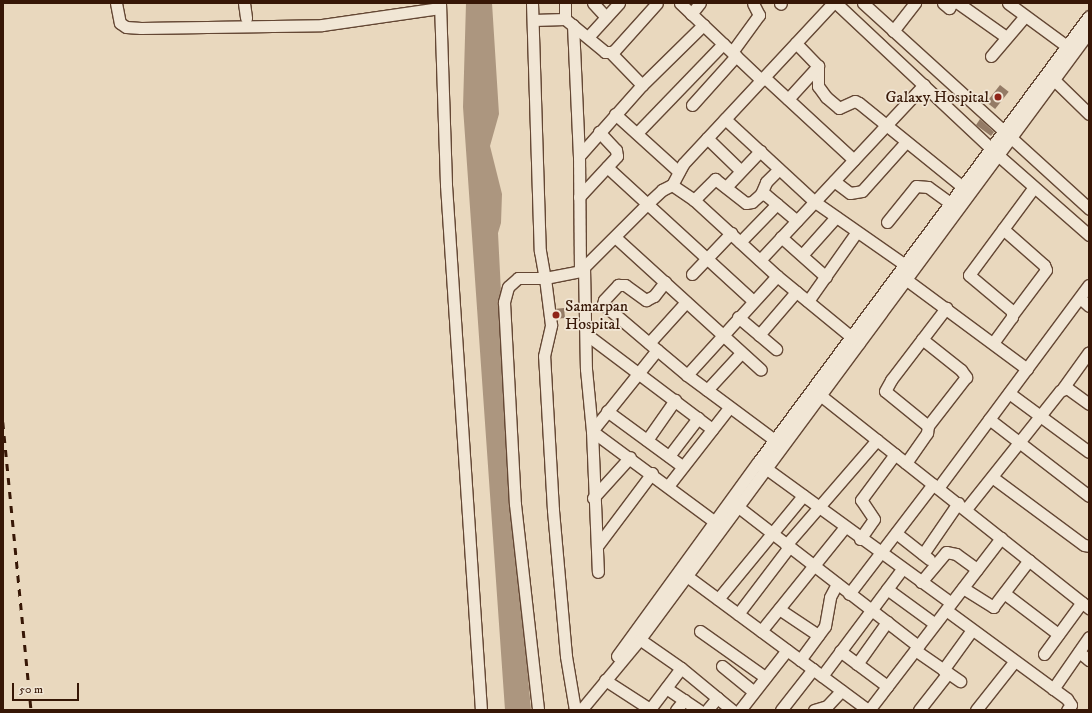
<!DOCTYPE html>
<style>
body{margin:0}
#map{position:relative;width:1092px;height:713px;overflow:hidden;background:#e9d8be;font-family:"IM FELL DW Pica",serif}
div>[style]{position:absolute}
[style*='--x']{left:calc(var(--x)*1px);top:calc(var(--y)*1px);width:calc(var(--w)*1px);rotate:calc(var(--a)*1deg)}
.water>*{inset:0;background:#ac967f}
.building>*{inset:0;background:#947b66;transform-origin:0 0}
.roads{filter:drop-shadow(1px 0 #644734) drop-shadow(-1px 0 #644734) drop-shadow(0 1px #644734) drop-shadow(0 -1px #644734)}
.minor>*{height:11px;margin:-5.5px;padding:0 5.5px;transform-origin:5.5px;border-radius:5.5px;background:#f1e6d5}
.rail>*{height:2.5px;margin-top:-1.25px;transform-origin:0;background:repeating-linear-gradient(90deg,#371706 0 7px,transparent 0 14px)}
.dots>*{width:11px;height:11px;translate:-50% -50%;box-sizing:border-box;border:2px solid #f1e6d5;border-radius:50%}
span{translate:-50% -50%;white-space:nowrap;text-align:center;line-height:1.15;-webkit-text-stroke:3.5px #f1e6d5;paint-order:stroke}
.poi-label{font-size:16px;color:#371706}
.right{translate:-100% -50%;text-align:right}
.left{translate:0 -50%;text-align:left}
.frame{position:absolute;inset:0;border:4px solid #371706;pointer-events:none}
.scale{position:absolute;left:12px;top:683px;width:67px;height:18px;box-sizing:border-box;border:2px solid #371706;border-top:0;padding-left:5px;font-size:12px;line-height:14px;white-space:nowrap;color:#371706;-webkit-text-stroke:3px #f1e6d5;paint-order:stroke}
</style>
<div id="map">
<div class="water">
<div style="clip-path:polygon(466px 3px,492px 3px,499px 114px,490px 146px,502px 194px,501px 223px,498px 233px,510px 470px,531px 710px,505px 710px,463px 107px)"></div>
</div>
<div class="building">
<div style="left:1000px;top:85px;width:11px;height:22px;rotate:38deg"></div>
<div style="clip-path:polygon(980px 119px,994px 132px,991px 136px,976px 125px)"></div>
<div style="left:564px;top:308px;width:10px;height:8px;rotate:84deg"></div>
</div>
<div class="roads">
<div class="minor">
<div style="--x:116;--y:3;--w:20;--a:79"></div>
<div style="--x:120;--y:23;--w:7;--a:34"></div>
<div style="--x:126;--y:27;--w:15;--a:4"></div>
<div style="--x:141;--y:28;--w:181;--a:-0.9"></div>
<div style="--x:322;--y:25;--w:119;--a:-8.2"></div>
<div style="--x:244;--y:3;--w:15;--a:82"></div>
<div style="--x:440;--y:3;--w:182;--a:88.1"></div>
<div style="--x:446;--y:185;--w:526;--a:86.19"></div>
<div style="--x:532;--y:3;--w:248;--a:88.2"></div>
<div style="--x:540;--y:251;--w:27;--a:80"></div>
<div style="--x:545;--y:278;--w:27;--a:180"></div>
<div style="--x:518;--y:278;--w:13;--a:138"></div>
<div style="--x:508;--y:287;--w:16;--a:105"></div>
<div style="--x:504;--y:302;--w:202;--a:86.9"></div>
<div style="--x:515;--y:504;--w:207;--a:83.6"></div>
<div style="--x:565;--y:3;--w:16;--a:90"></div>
<div style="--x:593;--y:3;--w:19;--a:47"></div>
<div style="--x:680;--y:3;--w:112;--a:43.5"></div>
<div style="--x:780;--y:3;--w:1;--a:45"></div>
<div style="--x:836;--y:3;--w:224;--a:43.2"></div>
<div style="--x:999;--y:156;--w:120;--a:41.3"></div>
<div style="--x:863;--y:3;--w:306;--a:42.3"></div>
<div style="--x:943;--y:3;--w:8;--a:40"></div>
<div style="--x:949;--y:8;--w:6;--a:-59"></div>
<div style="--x:958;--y:3;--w:59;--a:35.3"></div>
<div style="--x:1008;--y:3;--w:79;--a:36.3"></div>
<div style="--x:691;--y:14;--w:14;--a:-51"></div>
<div style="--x:533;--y:20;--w:32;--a:-2"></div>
<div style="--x:565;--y:19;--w:52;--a:39.5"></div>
<div style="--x:605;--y:52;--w:5;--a:0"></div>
<div style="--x:610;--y:52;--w:4;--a:-14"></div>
<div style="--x:614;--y:51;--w:64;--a:-48.1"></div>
<div style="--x:573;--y:25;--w:131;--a:87.4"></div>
<div style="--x:893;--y:31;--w:36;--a:-52"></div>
<div style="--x:588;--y:37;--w:46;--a:-47.6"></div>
<div style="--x:610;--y:52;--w:46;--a:45.9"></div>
<div style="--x:732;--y:52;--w:46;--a:-53.9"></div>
<div style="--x:759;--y:15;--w:13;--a:-117"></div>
<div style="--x:991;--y:56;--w:52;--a:-49.6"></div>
<div style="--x:818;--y:66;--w:20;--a:90"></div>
<div style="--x:818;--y:86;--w:14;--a:54"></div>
<div style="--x:826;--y:97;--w:17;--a:40"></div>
<div style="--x:839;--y:108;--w:17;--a:-24"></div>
<div style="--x:855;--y:101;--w:4;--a:27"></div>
<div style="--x:859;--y:103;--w:135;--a:39"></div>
<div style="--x:1048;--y:74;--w:57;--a:44.3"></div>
<div style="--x:764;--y:77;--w:122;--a:42.7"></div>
<div style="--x:788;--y:99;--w:45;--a:-47.7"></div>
<div style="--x:818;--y:66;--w:32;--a:-134"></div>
<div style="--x:692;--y:105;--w:66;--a:-48.1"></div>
<div style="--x:615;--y:114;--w:86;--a:42.2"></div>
<div style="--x:725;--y:119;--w:122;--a:42.7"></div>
<div style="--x:815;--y:202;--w:117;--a:34.9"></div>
<div style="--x:637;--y:133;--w:124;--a:-46"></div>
<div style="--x:707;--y:138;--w:47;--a:44.1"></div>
<div style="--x:607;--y:167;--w:198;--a:42.5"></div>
<div style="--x:834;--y:181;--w:20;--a:37"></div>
<div style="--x:850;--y:193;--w:12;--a:-9"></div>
<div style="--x:862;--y:191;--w:66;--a:-48.1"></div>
<div style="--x:672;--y:185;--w:24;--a:-62"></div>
<div style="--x:683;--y:164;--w:220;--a:-47"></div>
<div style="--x:726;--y:187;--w:50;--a:-46.6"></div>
<div style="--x:761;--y:194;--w:13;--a:-67"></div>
<div style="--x:766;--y:182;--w:18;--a:-45"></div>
<div style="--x:579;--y:197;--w:56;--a:-47.2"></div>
<div style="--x:617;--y:156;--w:6;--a:-99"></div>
<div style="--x:616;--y:150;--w:25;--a:-133"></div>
<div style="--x:694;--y:200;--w:30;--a:-45"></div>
<div style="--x:715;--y:179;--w:39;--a:38"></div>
<div style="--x:746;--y:203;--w:6;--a:-9"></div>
<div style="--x:752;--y:202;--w:12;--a:-42"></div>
<div style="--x:761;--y:194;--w:5;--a:11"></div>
<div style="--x:766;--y:195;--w:40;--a:40"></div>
<div style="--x:887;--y:222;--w:46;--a:-51.1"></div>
<div style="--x:916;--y:186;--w:12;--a:5"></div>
<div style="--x:928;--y:187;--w:29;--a:36"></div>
<div style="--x:1003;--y:229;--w:55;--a:41.3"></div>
<div style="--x:1044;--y:265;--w:5;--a:68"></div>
<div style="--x:1046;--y:270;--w:55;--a:126.9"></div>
<div style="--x:615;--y:237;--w:197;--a:42.3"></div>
<div style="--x:781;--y:237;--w:60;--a:41.6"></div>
<div style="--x:740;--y:242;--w:53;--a:-45.8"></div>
<div style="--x:802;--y:255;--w:51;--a:-48.2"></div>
<div style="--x:760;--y:260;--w:240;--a:-46.9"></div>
<div style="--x:584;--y:267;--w:102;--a:88.9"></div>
<div style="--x:586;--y:369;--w:62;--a:84.5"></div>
<div style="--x:592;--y:431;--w:141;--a:87.6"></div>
<div style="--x:580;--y:271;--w:115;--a:-90.5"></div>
<div style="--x:579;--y:156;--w:95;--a:-48.4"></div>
<div style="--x:642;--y:85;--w:86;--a:-44.5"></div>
<div style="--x:692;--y:274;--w:57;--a:-46.4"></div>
<div style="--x:900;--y:275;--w:158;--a:36.5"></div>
<div style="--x:777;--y:276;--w:134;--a:132.3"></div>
<div style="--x:687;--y:375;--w:116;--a:36.6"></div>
<div style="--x:1080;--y:298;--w:12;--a:42"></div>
<div style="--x:808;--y:301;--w:83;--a:-54.8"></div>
<div style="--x:738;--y:317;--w:50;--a:40.1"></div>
<div style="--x:586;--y:334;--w:158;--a:37"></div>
<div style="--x:759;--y:335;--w:57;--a:-49.3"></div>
<div style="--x:922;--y:339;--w:50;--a:38.5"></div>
<div style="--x:961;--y:370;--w:9;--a:54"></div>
<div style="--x:966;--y:377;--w:62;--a:127.8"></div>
<div style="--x:649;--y:343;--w:55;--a:-47.9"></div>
<div style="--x:993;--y:343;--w:32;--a:-54"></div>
<div style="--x:1012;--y:317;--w:6;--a:-90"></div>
<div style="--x:1012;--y:311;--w:56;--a:-140.1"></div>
<div style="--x:969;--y:275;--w:109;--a:-53.5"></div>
<div style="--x:657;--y:350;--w:71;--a:-139.6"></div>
<div style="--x:603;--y:304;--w:4;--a:-76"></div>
<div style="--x:604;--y:300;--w:21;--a:-47"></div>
<div style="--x:618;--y:285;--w:7;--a:0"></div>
<div style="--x:625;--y:285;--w:26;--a:36"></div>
<div style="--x:646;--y:300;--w:9;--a:-27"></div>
<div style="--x:654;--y:296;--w:18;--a:-52"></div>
<div style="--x:687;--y:375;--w:39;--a:-140"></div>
<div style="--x:657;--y:350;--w:104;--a:128.7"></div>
<div style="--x:592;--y:431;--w:158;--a:36.5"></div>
<div style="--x:1063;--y:388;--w:44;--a:-54.2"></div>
<div style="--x:707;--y:390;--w:50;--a:-47.4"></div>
<div style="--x:815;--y:391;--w:350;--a:38.4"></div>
<div style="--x:1009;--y:393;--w:99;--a:36.4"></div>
<div style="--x:607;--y:411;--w:93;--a:36.3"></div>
<div style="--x:989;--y:419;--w:126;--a:37.6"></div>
<div style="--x:647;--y:440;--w:49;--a:-55"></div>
<div style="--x:669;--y:456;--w:48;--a:-52.7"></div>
<div style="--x:906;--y:463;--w:37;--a:-55"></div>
<div style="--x:927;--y:433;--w:7;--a:-82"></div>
<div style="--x:928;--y:426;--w:55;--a:-140.9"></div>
<div style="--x:885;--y:391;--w:13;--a:-61"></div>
<div style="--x:891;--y:380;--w:91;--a:-52.6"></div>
<div style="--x:760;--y:464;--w:236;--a:36"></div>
<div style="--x:992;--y:477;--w:114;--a:36.5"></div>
<div style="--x:1084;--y:545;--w:5;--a:11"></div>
<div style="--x:668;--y:486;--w:99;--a:-52"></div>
<div style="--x:938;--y:488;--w:253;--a:-53.4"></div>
<div style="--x:593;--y:498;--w:55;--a:-47.9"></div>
<div style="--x:737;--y:506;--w:229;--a:37.7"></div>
<div style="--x:966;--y:509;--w:151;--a:-51.5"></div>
<div style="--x:1060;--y:391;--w:8;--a:-23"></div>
<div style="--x:1067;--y:388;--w:27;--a:36"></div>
<div style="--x:896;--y:533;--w:42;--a:38.2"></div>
<div style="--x:860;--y:539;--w:24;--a:-55"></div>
<div style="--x:874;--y:519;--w:23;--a:-124"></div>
<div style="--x:861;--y:500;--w:57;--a:-53.5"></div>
<div style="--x:598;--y:545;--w:90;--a:-53.1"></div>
<div style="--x:786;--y:545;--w:139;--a:-49.1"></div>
<div style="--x:923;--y:554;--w:62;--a:-55.5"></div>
<div style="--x:680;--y:571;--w:234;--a:36.5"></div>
<div style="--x:921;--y:582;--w:39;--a:-50"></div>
<div style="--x:946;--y:552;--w:10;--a:11"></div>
<div style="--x:956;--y:554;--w:26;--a:36"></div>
<div style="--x:963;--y:588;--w:36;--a:32"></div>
<div style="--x:993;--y:607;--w:59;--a:-52.5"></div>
<div style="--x:887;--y:589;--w:59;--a:36.1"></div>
<div style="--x:1004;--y:593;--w:68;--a:37.2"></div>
<div style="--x:849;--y:594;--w:138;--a:-52.6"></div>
<div style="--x:718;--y:599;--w:134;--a:-50.5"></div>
<div style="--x:779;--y:609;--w:47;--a:33.7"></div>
<div style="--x:946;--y:610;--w:150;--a:36.3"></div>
<div style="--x:1067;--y:699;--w:7;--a:56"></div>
<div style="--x:1071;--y:705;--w:6;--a:129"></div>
<div style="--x:738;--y:614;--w:84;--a:-52.7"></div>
<div style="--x:700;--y:631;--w:80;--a:35.3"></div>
<div style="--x:761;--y:631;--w:132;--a:-51.1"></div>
<div style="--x:635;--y:636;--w:56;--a:34.8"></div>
<div style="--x:681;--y:668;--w:66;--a:39.5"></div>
<div style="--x:915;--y:650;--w:55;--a:34.6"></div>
<div style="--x:840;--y:651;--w:59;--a:36.7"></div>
<div style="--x:1079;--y:652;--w:13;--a:39"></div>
<div style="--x:1044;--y:654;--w:64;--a:-53.8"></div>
<div style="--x:617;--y:656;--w:240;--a:-54"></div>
<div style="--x:758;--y:462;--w:555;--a:-53.42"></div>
<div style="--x:800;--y:660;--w:42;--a:-53.7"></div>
<div style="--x:825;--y:626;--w:29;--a:-80"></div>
<div style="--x:830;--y:597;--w:15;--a:-62"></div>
<div style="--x:857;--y:664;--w:52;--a:-54.5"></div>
<div style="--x:722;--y:666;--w:41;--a:39.1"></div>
<div style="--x:943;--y:670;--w:49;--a:-54.1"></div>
<div style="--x:822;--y:676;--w:134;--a:-53.2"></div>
<div style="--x:605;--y:680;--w:54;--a:32.8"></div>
<div style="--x:650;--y:709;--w:51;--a:-52.9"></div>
<div style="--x:666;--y:688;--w:40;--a:34"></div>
<div style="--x:1053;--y:689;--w:63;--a:-55.3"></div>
<div style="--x:575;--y:710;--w:55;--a:-99.5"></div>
<div style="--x:566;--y:656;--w:147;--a:-95.1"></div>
<div style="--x:553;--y:510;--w:154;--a:-93.3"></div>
<div style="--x:544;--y:356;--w:32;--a:-77"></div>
<div style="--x:551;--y:325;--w:47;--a:-97.3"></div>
<div style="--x:545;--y:278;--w:36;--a:-11"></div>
<div style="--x:580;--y:271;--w:95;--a:-45"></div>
<div style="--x:647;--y:204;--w:21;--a:-43"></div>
<div style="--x:662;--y:190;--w:11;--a:-27"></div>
<div style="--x:672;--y:185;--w:27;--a:34"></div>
<div style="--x:694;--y:200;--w:113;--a:42.5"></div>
<div style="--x:777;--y:276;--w:106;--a:39.3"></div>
<div style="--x:581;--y:710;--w:92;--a:-50.3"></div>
<div style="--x:640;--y:639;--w:755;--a:-53.51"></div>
<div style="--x:676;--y:710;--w:13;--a:-51"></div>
<div style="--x:707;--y:710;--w:16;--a:-50"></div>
<div style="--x:740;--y:710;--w:76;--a:-51.9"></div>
<div style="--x:781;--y:710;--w:52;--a:-52"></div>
<div style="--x:814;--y:710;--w:14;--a:-17"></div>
<div style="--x:827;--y:706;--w:21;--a:-47"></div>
<div style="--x:869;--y:710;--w:217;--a:-52.5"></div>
<div style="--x:919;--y:710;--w:47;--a:-51.9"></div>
<div style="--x:976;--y:710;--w:61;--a:-51.6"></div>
</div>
</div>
<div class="rail">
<div style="--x:3;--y:422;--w:289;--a:84.4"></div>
</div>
<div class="dots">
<div style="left:998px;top:97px;background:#8f2418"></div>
<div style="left:556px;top:315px;background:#8f2418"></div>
</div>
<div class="poi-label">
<span class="right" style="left:989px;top:97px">Galaxy Hospital</span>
<span class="left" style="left:565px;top:315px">Samarpan<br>Hospital</span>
</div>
<div class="frame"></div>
<div class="scale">50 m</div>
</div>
